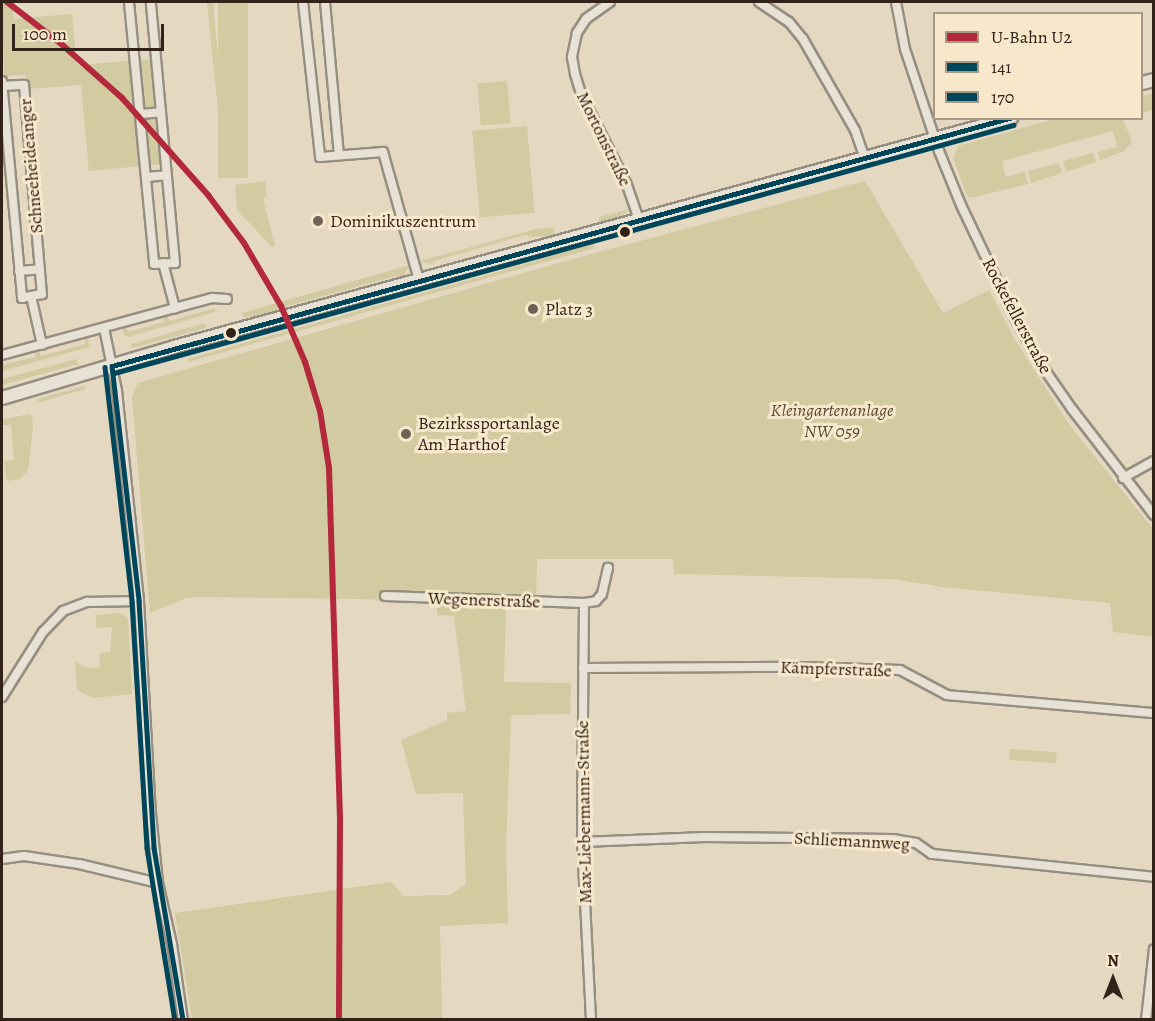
<!DOCTYPE html>
<meta charset="utf-8">
<style>
body{margin:0}
#map{position:relative;width:1155px;height:1021px;overflow:hidden;background:#e4d8c0;font-family:Alegreya,serif}
div>[style]{position:absolute}
[style*='--x']{left:calc(var(--x)*1px);top:calc(var(--y)*1px);width:calc(var(--w)*1px);rotate:calc(var(--a)*1deg)}
.green>*{inset:0;background:#d2caa1;transform-origin:0 0}
.roads{filter:drop-shadow(2px 0 #968e80) drop-shadow(-2px 0 #968e80) drop-shadow(0 2px #968e80) drop-shadow(0 -2px #968e80)}
.minor>*{height:8px;margin:-4px;padding:0 4px;transform-origin:4px;border-radius:4px;background:#e8e2d6}
.secondary>*{height:12px;margin:-6px;padding:0 6px;transform-origin:6px;border-radius:6px;background:#e8e2d6}
.bus-1>*{height:4.5px;margin:-2.25px;padding:0 2.25px;transform-origin:2.25px;border-radius:2.25px;background:#00465a}
.bus-2>*{height:4.5px;margin:-2.25px;padding:0 2.25px;transform-origin:2.25px;border-radius:2.25px;background:#00465a}
.metro-1>*{height:6px;margin:-3px;padding:0 3px;transform-origin:3px;border-radius:3px;background:#b4283c}
.dots>*{width:16px;height:16px;translate:-50% -50%;box-sizing:border-box;border:3px solid #f7e8cc;border-radius:50%}
span{translate:-50% -50%;white-space:nowrap;text-align:center;line-height:1.15;-webkit-text-stroke:6px #f7e8cc;paint-order:stroke}
.street-label{font-size:18px;color:#32221a}
.poi-label{font-size:18px;color:#32221a}
.left{translate:0 -50%;text-align:left}
.park-label{font-size:18px;color:#564935;font-style:italic}
.frame{position:absolute;inset:0;border:3px solid #32221a;pointer-events:none}
.legend{position:absolute;left:933px;top:12px;width:210px;height:108px;box-sizing:border-box;background:#f7e8cc;border:2px solid #a89985;margin:0;padding:8px 10px;list-style:none;font-size:18px;color:#32221a}
.legend li{display:flex;align-items:center;gap:12px;height:30px}
.legend b{width:30px;border:2px solid #a89985}
.north{position:absolute;left:1083px;top:949px;width:60px;height:60px;-webkit-text-stroke:4px #f7e8cc;paint-order:stroke;rotate:0deg;font-size:16px;font-weight:700;line-height:24px;text-align:center;color:#32221a}
.north::after{content:'';display:block;margin:auto;width:21px;height:27px;background:#32221a;clip-path:polygon(50% 0,100% 100%,50% 72%,0 100%)}
.scale{position:absolute;left:12px;top:24px;width:152px;height:27px;box-sizing:border-box;border:3px solid #32221a;border-top:0;padding-left:8px;font-size:18px;line-height:21px;white-space:nowrap;color:#32221a;-webkit-text-stroke:4px #f7e8cc;paint-order:stroke}
</style>
<div id="map">
<div class="green">
<div style="clip-path:polygon(2px 2px,12px 2px,14px 19px,72px 14px,77px 65px,153px 59px,163px 164px,89px 171px,81px 85px,27px 89px,26px 75px,4px 76px)"></div>
<div style="clip-path:polygon(207px 2px,213px 2px,227px 158px,223px 159px)"></div>
<div style="left:218px;top:2px;width:30px;height:176px"></div>
<div style="left:507px;top:81px;width:42px;height:30px;rotate:85deg"></div>
<div style="clip-path:polygon(1153px 93px,1153px 110px,1142px 113px,1142px 96px)"></div>
<div style="clip-path:polygon(1058px 118px,1123px 119px,1132px 142px,1124px 151px,1100px 160px,1098px 152px,1117px 147px,1113px 131px,1002px 161px,1006px 177px,1025px 172px,1028px 184px,970px 198px,967px 196px,953px 158px,958px 146px)"></div>
<div style="left:527px;top:126px;width:87px;height:55px;rotate:85deg"></div>
<div style="clip-path:polygon(1093px 153px,1096px 162px,1066px 172px,1063px 161px)"></div>
<div style="clip-path:polygon(1059px 163px,1062px 173px,1031px 183px,1028px 171px)"></div>
<div style="clip-path:polygon(265px 181px,267px 196px,263px 198px,275px 246px,272px 247px,237px 210px,235px 185px)"></div>
<div style="clip-path:polygon(865px 181px,943px 313px,989px 290px,1015px 340px,1071px 427px,1153px 529px,1153px 637px,1113px 632px,1110px 603px,942px 587px,892px 579px,674px 574px,673px 559px,537px 559px,536px 611px,506px 602px,504px 682px,571px 683px,570px 714px,511px 715px,506px 847px,508px 923px,440px 926px,442px 1019px,192px 1019px,175px 913px,391px 882px,404px 896px,450px 895px,466px 884px,463px 793px,416px 794px,401px 740px,447px 720px,447px 713px,466px 711px,454px 616px,437px 615px,437px 600px,198px 597px,186px 598px,150px 613px,132px 397px,138px 383px,569px 260px)"></div>
<div style="clip-path:polygon(629px 209px,618px 220px,599px 225px,599px 217px)"></div>
<div style="clip-path:polygon(553px 227px,555px 235px,550px 236px,529px 237px,526px 235px,434px 261px,432px 264px,420px 261px,536px 229px)"></div>
<div style="clip-path:polygon(593px 242px,595px 248px,188px 362px,187px 359px,536px 261px,541px 257px)"></div>
<div style="clip-path:polygon(410px 265px,402px 278px,396px 276px,284px 307px,270px 312px,268px 316px,243px 317px,242px 313px)"></div>
<div style="clip-path:polygon(215px 308px,215px 312px,128px 337px,124px 335px,122px 327px,126px 326px,128px 332px,164px 322px,163px 316px,167px 315px,170px 321px)"></div>
<div style="clip-path:polygon(205px 323px,206px 328px,132px 348px,131px 344px)"></div>
<div style="clip-path:polygon(88px 337px,89px 347px,2px 371px,2px 365px,36px 357px,35px 351px,39px 350px,41px 356px,85px 344px,84px 338px)"></div>
<div style="clip-path:polygon(76px 359px,79px 366px,74px 365px,2px 385px,2px 379px)"></div>
<div style="clip-path:polygon(85px 386px,85px 389px,37px 403px,37px 399px)"></div>
<div style="clip-path:polygon(29px 414px,32px 416px,33px 428px,28px 470px,20px 479px,7px 481px,4px 461px,14px 460px,11px 425px,2px 425px,2px 420px)"></div>
<div style="clip-path:polygon(121px 613px,128px 619px,132px 694px,93px 698px,77px 690px,75px 661px,87px 668px,100px 667px,99px 653px,110px 652px,112px 627px,96px 628px,96px 615px)"></div>
<div style="left:1010px;top:749px;width:47px;height:11px;rotate:4deg"></div>
</div>
<div class="roads">
<div class="minor">
<div style="--x:129;--y:2;--w:263;--a:84.5"></div>
<div style="--x:154;--y:264;--w:21;--a:-3"></div>
<div style="--x:175;--y:263;--w:262;--a:-95.3"></div>
<div style="--x:303;--y:2;--w:156;--a:83.7"></div>
<div style="--x:320;--y:157;--w:63;--a:-4.5"></div>
<div style="--x:383;--y:152;--w:133;--a:74.3"></div>
<div style="--x:325;--y:2;--w:154;--a:84.8"></div>
<div style="--x:610;--y:2;--w:29;--a:145"></div>
<div style="--x:586;--y:19;--w:17;--a:123"></div>
<div style="--x:577;--y:33;--w:25;--a:102"></div>
<div style="--x:572;--y:57;--w:17;--a:80"></div>
<div style="--x:575;--y:74;--w:21;--a:73"></div>
<div style="--x:581;--y:94;--w:102;--a:63.2"></div>
<div style="--x:627;--y:185;--w:37;--a:71"></div>
<div style="--x:759;--y:2;--w:36;--a:34"></div>
<div style="--x:789;--y:22;--w:22;--a:51"></div>
<div style="--x:803;--y:39;--w:105;--a:60.3"></div>
<div style="--x:855;--y:130;--w:31;--a:71"></div>
<div style="--x:896;--y:2;--w:48;--a:79.2"></div>
<div style="--x:905;--y:49;--w:108;--a:71.6"></div>
<div style="--x:939;--y:151;--w:58;--a:67.8"></div>
<div style="--x:961;--y:205;--w:116;--a:64.5"></div>
<div style="--x:1011;--y:310;--w:60;--a:61.3"></div>
<div style="--x:1040;--y:363;--w:56;--a:55.2"></div>
<div style="--x:1072;--y:409;--w:134;--a:52.3"></div>
<div style="--x:2;--y:81;--w:218;--a:84.7"></div>
<div style="--x:22;--y:298;--w:9;--a:-13"></div>
<div style="--x:31;--y:296;--w:50;--a:77.3"></div>
<div style="--x:2;--y:86;--w:22;--a:-3"></div>
<div style="--x:24;--y:85;--w:210;--a:85.1"></div>
<div style="--x:42;--y:294;--w:11;--a:170"></div>
<div style="--x:140;--y:114;--w:21;--a:-5"></div>
<div style="--x:146;--y:177;--w:21;--a:-5"></div>
<div style="--x:163;--y:263;--w:47;--a:75.1"></div>
<div style="--x:19;--y:271;--w:21;--a:-5"></div>
<div style="--x:104;--y:328;--w:64;--a:78.3"></div>
<div style="--x:117;--y:391;--w:211;--a:84"></div>
<div style="--x:139;--y:601;--w:212;--a:86.8"></div>
<div style="--x:151;--y:813;--w:70;--a:84.3"></div>
<div style="--x:158;--y:883;--w:63;--a:77.1"></div>
<div style="--x:172;--y:944;--w:77;--a:81.8"></div>
<div style="--x:2;--y:355;--w:218;--a:-15.2"></div>
<div style="--x:212;--y:298;--w:15;--a:4"></div>
<div style="--x:1123;--y:478;--w:35;--a:-29"></div>
<div style="--x:385;--y:596;--w:199;--a:2"></div>
<div style="--x:584;--y:603;--w:12;--a:-9"></div>
<div style="--x:596;--y:601;--w:9;--a:-49"></div>
<div style="--x:602;--y:594;--w:27;--a:-77"></div>
<div style="--x:584;--y:603;--w:239;--a:90.5"></div>
<div style="--x:582;--y:842;--w:178;--a:87.1"></div>
<div style="--x:583;--y:668;--w:215;--a:-0.3"></div>
<div style="--x:798;--y:667;--w:102;--a:1.7"></div>
<div style="--x:900;--y:670;--w:53;--a:28"></div>
<div style="--x:947;--y:695;--w:208;--a:5"></div>
<div style="--x:2;--y:697;--w:77;--a:-57.8"></div>
<div style="--x:43;--y:632;--w:29;--a:-46"></div>
<div style="--x:63;--y:611;--w:26;--a:-21"></div>
<div style="--x:87;--y:602;--w:52;--a:-1.1"></div>
<div style="--x:582;--y:842;--w:123;--a:-2.3"></div>
<div style="--x:705;--y:837;--w:188;--a:0.6"></div>
<div style="--x:893;--y:839;--w:23;--a:10"></div>
<div style="--x:916;--y:843;--w:19;--a:35"></div>
<div style="--x:932;--y:854;--w:223;--a:5.9"></div>
<div style="--x:2;--y:859;--w:22;--a:-8"></div>
<div style="--x:24;--y:856;--w:56;--a:8.3"></div>
<div style="--x:79;--y:864;--w:81;--a:13.5"></div>
<div style="--x:1146;--y:1020;--w:71;--a:-83.6"></div>
</div>
<div class="secondary">
<div style="--x:1142;--y:83;--w:12;--a:-14"></div>
<div style="--x:2;--y:398;--w:179;--a:-16.5"></div>
<div style="--x:174;--y:347;--w:868;--a:-15.3"></div>
</div>
</div>
<div class="bus-1">
<div style="--x:112;--y:366;--w:931;--a:-15.45"></div>
<div style="--x:112;--y:366;--w:237;--a:83.4"></div>
<div style="--x:139;--y:601;--w:247;--a:86.5"></div>
<div style="--x:154;--y:848;--w:174;--a:80.4"></div>
</div>
<div class="bus-2">
<div style="--x:105;--y:367;--w:237;--a:83.4"></div>
<div style="--x:132;--y:602;--w:246;--a:86.5"></div>
<div style="--x:147;--y:848;--w:174;--a:80.8"></div>
<div style="--x:114;--y:373;--w:933;--a:-15.42"></div>
</div>
<div class="metro-1">
<div style="--x:7;--y:2;--w:66;--a:37.6"></div>
<div style="--x:59;--y:42;--w:84;--a:41.6"></div>
<div style="--x:122;--y:98;--w:130;--a:48.4"></div>
<div style="--x:208;--y:195;--w:60;--a:53.1"></div>
<div style="--x:244;--y:243;--w:73;--a:59.6"></div>
<div style="--x:281;--y:306;--w:61;--a:66.8"></div>
<div style="--x:305;--y:362;--w:51;--a:73"></div>
<div style="--x:320;--y:411;--w:58;--a:81"></div>
<div style="--x:329;--y:468;--w:351;--a:88.2"></div>
<div style="--x:340;--y:819;--w:201;--a:90.3"></div>
</div>
<div class="dots">
<div style="left:318px;top:221px;background:#706254"></div>
<div style="left:625px;top:232px;background:#32221a"></div>
<div style="left:533px;top:309px;background:#706254"></div>
<div style="left:231px;top:333px;background:#32221a"></div>
<div style="left:406px;top:434px;background:#706254"></div>
</div>
<div class="street-label">
<span style="left:604px;top:139px;rotate:64deg">Mortonstraße</span>
<span style="left:31px;top:166px;rotate:-95deg">Schneeheideanger</span>
<span style="left:1017px;top:316px;rotate:62deg">Rockefellerstraße</span>
<span style="left:484px;top:600px;rotate:2deg">Wegenerstraße</span>
<span style="left:836px;top:669px;rotate:2deg">Kämpferstraße</span>
<span style="left:584px;top:812px;rotate:-91deg">Max-Liebermann-Straße</span>
<span style="left:852px;top:841px;rotate:3deg">Schliemannweg</span>
</div>
<div class="poi-label">
<span class="left" style="left:330px;top:221px">Dominikuszentrum</span>
<span class="left" style="left:545px;top:309px">Platz 3</span>
<span class="left" style="left:418px;top:434px">Bezirkssportanlage<br>Am Harthof</span>
</div>
<div class="park-label">
<span style="left:832px;top:421px">Kleingartenanlage<br>NW 059</span>
</div>
<div class="frame"></div>
<ul class="legend">
<li><b style="height:8px;background:#b4283c"></b>U-Bahn U2</li>
<li><b style="height:8px;background:#00465a"></b>141</li>
<li><b style="height:8px;background:#00465a"></b>170</li>
</ul>
<div class="north">N</div>
<div class="scale">100 m</div>
</div>
